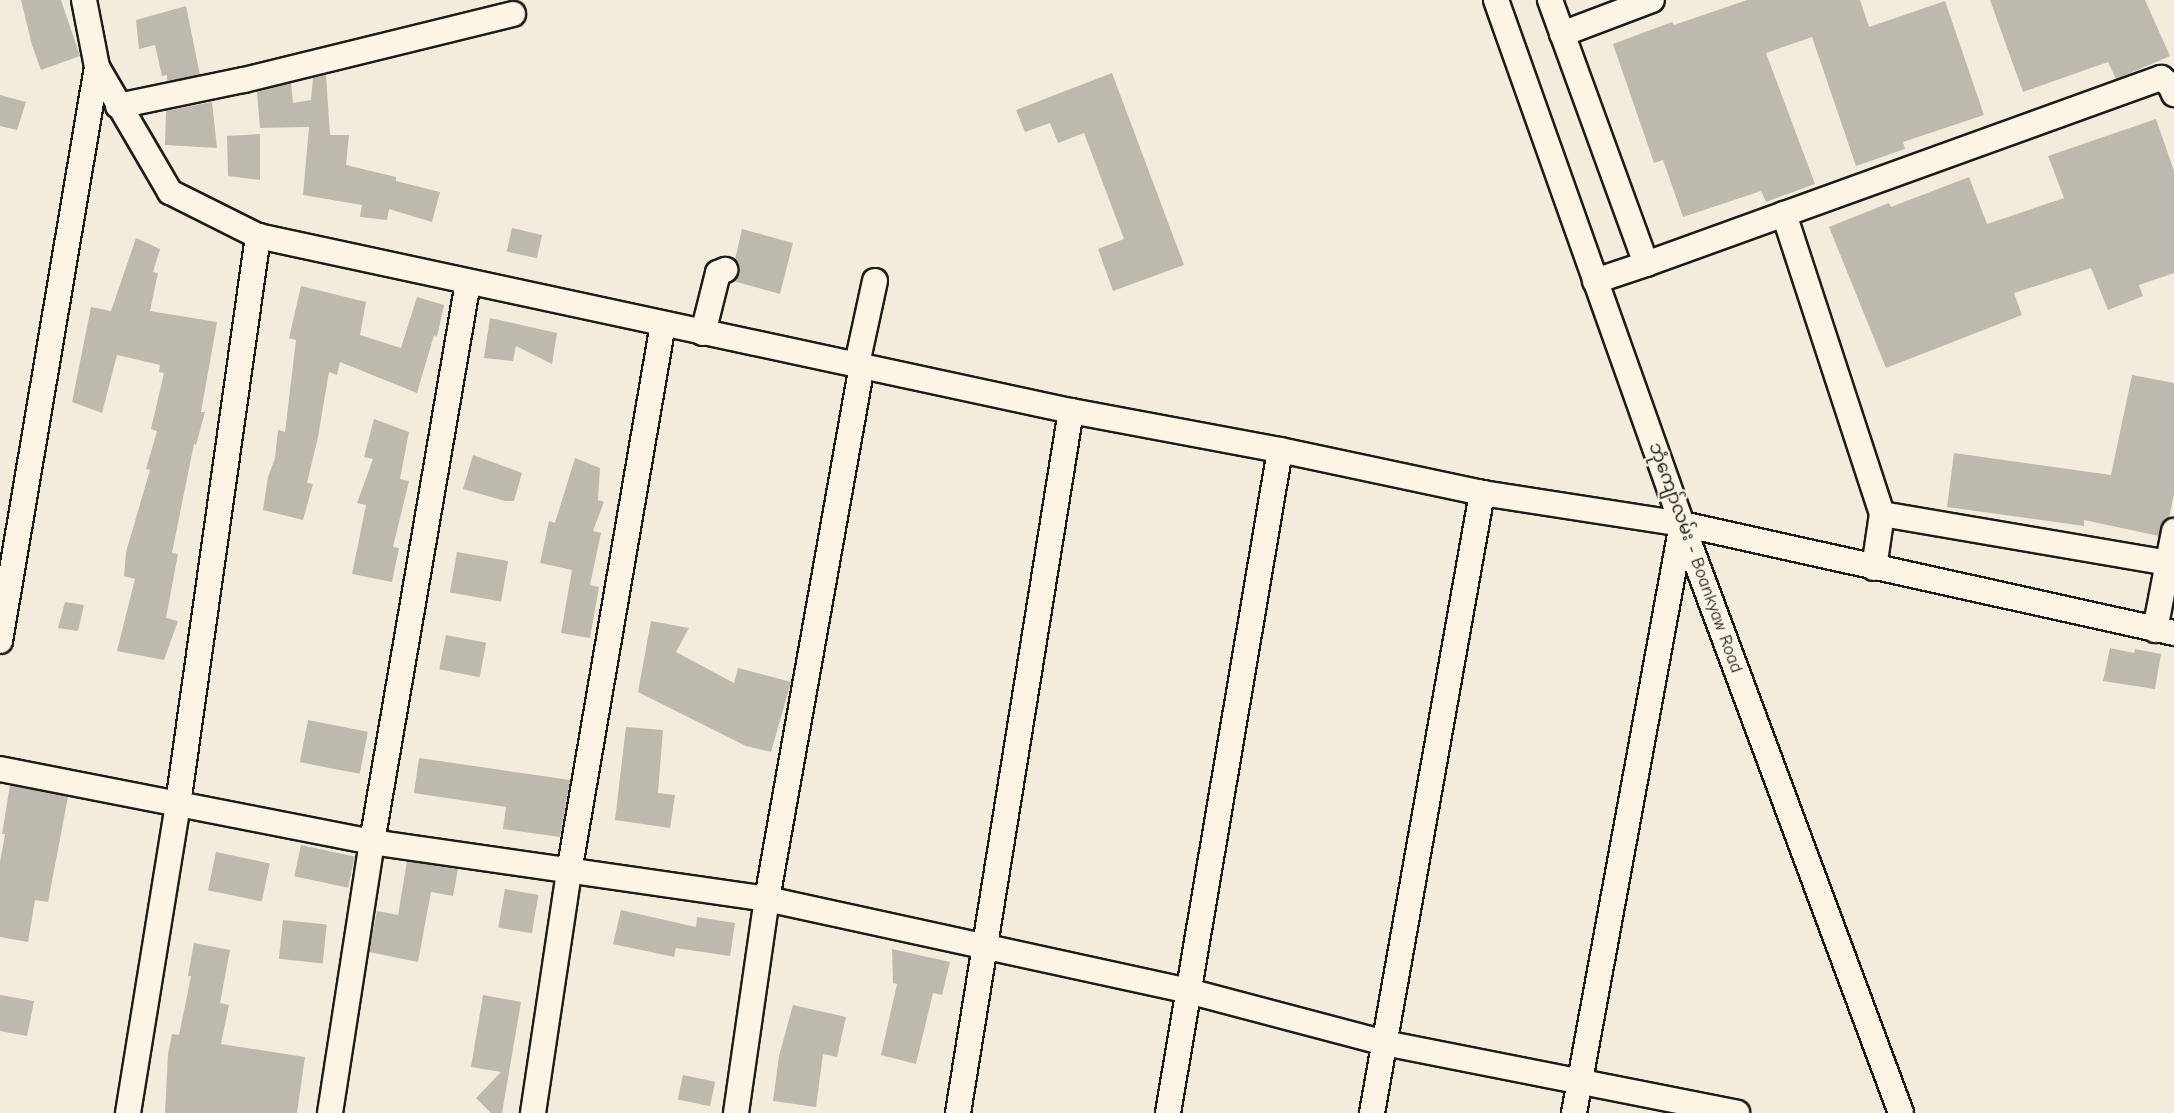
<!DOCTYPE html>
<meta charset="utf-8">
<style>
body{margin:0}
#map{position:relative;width:2174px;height:1113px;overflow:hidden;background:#f3ecdd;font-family:"Comic Neue","Noto Sans Myanmar",sans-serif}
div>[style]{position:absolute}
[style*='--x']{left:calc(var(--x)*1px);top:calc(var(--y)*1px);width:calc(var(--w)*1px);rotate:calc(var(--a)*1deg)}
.building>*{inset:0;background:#beb9ae;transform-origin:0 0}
.roads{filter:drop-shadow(2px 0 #1c1c1c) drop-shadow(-2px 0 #1c1c1c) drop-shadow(0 2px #1c1c1c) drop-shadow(0 -2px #1c1c1c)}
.minor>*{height:24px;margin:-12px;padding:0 12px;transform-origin:12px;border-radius:12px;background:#fcf5e5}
span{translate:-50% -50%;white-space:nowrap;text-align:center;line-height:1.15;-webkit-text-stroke:4.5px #fcf5e5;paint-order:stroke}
.street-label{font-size:18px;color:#1c1c1c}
</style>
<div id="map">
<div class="building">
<div style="clip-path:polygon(21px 0,61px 0,80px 56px,41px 70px,32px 45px)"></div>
<div style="clip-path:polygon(1747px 0,1860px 0,1869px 27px,1945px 1px,1984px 115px,1903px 142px,1905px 149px,1856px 166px,1812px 37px,1766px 53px,1815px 184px,1766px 202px,1761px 191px,1683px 217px,1663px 160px,1654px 163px,1613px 44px,1672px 22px,1674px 25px)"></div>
<div style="clip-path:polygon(1990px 0,2145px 0,2170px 56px,2116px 79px,2108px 62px,2023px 92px)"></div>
<div style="clip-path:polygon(186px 6px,200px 75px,167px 81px,167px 75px,162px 76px,155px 45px,139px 49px,136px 20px)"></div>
<div style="clip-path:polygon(1112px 73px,1184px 265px,1113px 291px,1098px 249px,1124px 239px,1084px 133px,1058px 143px,1050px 123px,1025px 132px,1016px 110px)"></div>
<div style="clip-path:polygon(326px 75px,330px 135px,349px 135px,346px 165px,396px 177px,396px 181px,440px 192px,432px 222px,389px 209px,387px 220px,360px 217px,362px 205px,303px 195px,309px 127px,260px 128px,257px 92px,291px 83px,293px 103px,311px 100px,313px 78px)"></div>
<div style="clip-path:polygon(0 95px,26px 102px,17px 130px,0 126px)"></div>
<div style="clip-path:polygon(212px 102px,217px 148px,165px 145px,166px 111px)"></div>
<div style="clip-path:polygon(2156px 119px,2174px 171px,2174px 273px,2139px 285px,2143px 296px,2108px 310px,2091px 268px,2014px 293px,2022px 315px,1886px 368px,1829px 227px,1889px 203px,1891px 207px,1969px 177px,1987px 224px,2064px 198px,2048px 156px)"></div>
<div style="clip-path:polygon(260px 134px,260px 180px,228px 176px,227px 136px)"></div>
<div style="left:512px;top:228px;width:31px;height:24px;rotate:13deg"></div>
<div style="clip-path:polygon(742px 229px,793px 243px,780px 294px,733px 281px,739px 272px,735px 260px)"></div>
<div style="clip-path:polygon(136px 238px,160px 249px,153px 272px,158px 273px,150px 311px,217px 322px,201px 412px,205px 412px,196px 445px,194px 444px,172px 553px,178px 554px,166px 618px,178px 621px,164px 660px,117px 651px,135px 579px,124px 576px,126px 552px,150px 470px,146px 469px,157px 431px,151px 429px,164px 373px,159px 372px,160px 365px,117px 355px,102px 413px,72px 402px,91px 307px,111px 311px)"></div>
<div style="clip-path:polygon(301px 286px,366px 302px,360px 335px,401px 348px,417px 297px,444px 305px,437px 337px,434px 335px,417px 393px,340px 362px,337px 375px,329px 372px,318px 437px,307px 483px,313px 484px,303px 520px,263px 510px,268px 477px,275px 458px,278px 430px,285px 432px,296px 340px,289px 338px)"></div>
<div style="clip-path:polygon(490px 318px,557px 333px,552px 364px,516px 346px,513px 361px,484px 358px)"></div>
<div style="clip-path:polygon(2132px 375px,2174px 383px,2174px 494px,2169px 518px,2163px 522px,2159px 536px,2084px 520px,2084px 526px,1947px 507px,1954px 453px,2111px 475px)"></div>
<div style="clip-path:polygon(374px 419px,409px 432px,400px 479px,409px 481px,393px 547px,399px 548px,392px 582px,352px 574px,366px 505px,357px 503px,373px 459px,364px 457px)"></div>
<div style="clip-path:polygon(473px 455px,522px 473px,514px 501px,505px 501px,463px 489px)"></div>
<div style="clip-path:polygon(575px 458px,600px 468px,598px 500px,604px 502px,593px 531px,601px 533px,590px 585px,599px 587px,590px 638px,561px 633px,572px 570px,540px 563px,549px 521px,555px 523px)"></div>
<div style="left:457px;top:552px;width:52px;height:41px;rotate:10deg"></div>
<div style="clip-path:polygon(65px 602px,84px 605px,78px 631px,58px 628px)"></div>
<div style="clip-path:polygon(651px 621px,689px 628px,676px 652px,734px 683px,738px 668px,791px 682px,771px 752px,746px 746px,638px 692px)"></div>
<div style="left:446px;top:635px;width:41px;height:35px;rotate:11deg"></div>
<div style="clip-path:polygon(2110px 648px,2134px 653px,2135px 649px,2161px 654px,2155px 689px,2103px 681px)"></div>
<div style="left:308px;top:720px;width:61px;height:43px;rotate:11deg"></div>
<div style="clip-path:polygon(626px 727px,663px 730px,658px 793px,675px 795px,670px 828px,615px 820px)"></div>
<div style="clip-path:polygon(419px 758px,570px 780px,560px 837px,503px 829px,506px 807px,414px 793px)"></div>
<div style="clip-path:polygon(10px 785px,68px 797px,48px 902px,35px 900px,28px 942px,0 937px,0 862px,5px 834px,2px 834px)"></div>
<div style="left:301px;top:845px;width:55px;height:32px;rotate:12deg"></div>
<div style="left:216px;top:852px;width:55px;height:39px;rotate:12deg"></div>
<div style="clip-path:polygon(407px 861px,458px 869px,453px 896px,431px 892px,418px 962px,369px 952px,377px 911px,398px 915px)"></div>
<div style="left:505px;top:889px;width:34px;height:39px;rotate:10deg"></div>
<div style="clip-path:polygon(621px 910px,696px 927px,697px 917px,735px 923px,730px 956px,676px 948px,674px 957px,613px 944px)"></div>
<div style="left:283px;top:920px;width:44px;height:39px;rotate:6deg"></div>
<div style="clip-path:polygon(194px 943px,230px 950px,220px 1003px,229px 1005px,221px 1044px,305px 1057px,297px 1113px,165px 1113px,168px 1054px,172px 1034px,179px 1035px,191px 976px,188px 976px)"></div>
<div style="clip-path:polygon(892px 949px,950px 962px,942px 995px,933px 993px,916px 1064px,881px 1055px,897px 984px,893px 983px)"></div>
<div style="clip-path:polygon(0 995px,34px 1001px,27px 1036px,0 1031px)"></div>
<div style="clip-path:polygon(483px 995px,521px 1002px,502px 1113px,491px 1113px,476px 1098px,501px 1072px,471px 1067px)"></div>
<div style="clip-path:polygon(793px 1005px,846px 1017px,837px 1057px,823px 1054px,816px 1107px,773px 1101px,779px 1056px)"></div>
<div style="left:683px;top:1075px;width:33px;height:25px;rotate:12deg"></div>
</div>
<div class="roads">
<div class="minor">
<div style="--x:84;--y:0;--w:68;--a:79"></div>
<div style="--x:97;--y:67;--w:145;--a:59.7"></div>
<div style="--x:170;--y:192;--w:98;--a:26.6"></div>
<div style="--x:258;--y:236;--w:832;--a:12.15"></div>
<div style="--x:1071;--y:411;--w:213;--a:10.6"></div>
<div style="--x:1280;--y:450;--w:207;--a:12"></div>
<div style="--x:1482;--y:493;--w:202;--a:8.8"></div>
<div style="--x:1682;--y:524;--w:504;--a:12.49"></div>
<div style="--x:1496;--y:0;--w:556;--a:70.46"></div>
<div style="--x:1682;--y:524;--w:628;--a:69.6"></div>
<div style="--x:1550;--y:0;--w:281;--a:70"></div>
<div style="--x:1646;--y:264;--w:548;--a:-19.86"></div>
<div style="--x:2161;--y:78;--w:11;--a:38"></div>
<div style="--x:2170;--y:85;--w:10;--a:66"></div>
<div style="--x:1562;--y:34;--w:96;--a:-20.7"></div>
<div style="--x:118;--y:106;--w:129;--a:-11.7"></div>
<div style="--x:244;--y:80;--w:277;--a:-13.8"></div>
<div style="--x:1784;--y:214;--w:316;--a:71.9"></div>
<div style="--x:1882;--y:514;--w:290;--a:9.7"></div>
<div style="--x:1595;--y:281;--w:54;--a:-18.4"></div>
<div style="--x:703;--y:333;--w:62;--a:-76"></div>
<div style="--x:718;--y:273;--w:8;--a:-23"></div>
<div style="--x:857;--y:364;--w:85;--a:-77.8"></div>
<div style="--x:1874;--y:568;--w:55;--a:-81.6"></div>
<div style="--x:2155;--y:630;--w:101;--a:-79.1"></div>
<div style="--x:0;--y:641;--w:582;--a:-80.41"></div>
<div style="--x:0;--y:769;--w:379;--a:11.1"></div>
<div style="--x:372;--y:842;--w:399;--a:8.2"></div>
<div style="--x:767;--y:899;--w:431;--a:12.3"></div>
<div style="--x:1188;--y:991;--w:204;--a:14.8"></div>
<div style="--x:1385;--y:1043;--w:359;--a:11.2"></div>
<div style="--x:128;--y:1113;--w:313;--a:-80.8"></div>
<div style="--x:178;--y:804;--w:574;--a:-81.98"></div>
<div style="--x:330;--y:1113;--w:274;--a:-81.2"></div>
<div style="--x:372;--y:842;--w:568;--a:-80.27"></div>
<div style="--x:533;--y:1113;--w:244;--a:-81.5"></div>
<div style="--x:569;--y:872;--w:556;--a:-80.27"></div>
<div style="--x:736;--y:1113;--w:216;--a:-81.8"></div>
<div style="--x:767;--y:899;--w:542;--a:-79.91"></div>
<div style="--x:958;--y:1113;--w:711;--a:-80.86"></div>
<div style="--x:1168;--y:1113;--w:672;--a:-80.41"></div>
<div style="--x:1372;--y:1113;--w:630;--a:-79.94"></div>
<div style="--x:1574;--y:1113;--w:599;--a:-79.61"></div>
</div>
</div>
<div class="street-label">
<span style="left:1695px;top:558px;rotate:70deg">ဘုံကျော်လမ်း - Boankyaw Road</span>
</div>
</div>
